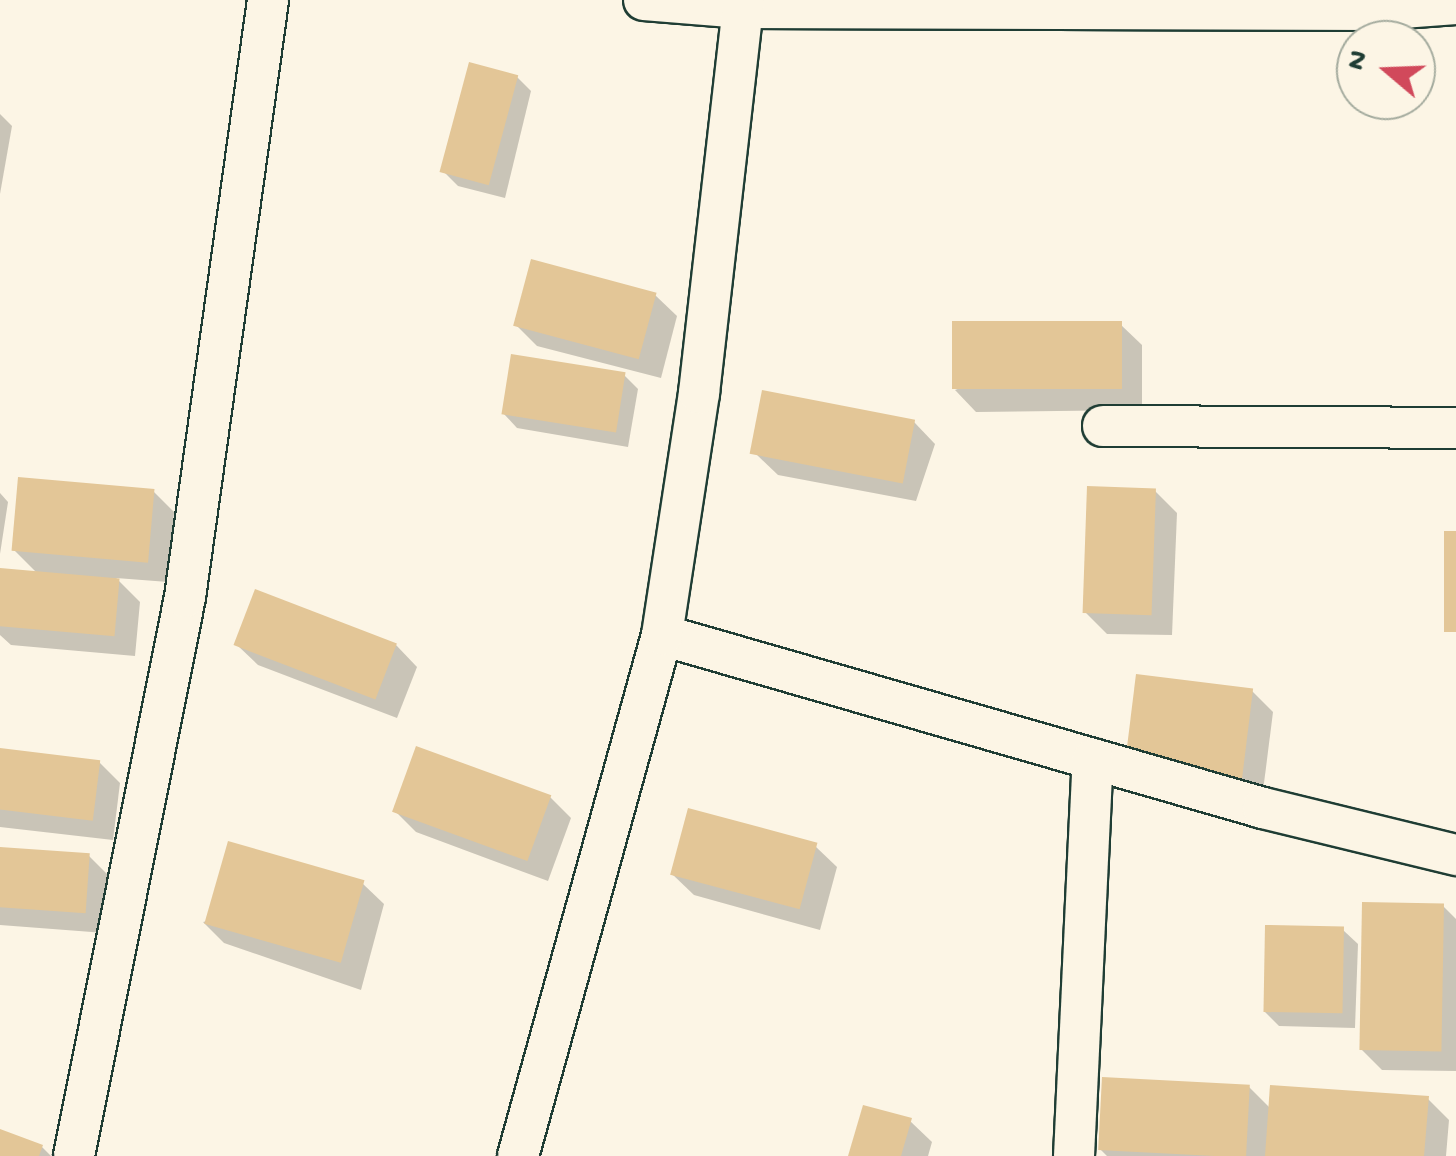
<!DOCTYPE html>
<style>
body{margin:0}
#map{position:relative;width:1456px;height:1156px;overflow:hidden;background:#fcf5e5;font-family:"Gochi Hand",sans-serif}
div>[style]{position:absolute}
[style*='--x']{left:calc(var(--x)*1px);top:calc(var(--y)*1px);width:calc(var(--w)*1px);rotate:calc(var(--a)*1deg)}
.shadow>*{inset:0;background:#0003}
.building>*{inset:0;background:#e3c697;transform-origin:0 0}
.roads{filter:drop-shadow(2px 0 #1f3d34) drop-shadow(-2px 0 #1f3d34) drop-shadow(0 2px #1f3d34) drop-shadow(0 -2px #1f3d34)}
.minor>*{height:40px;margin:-20px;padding:0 20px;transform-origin:20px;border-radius:20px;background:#fcf5e5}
span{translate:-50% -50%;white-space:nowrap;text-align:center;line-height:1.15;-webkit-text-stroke:9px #fcf5e5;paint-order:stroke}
.north{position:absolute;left:1336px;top:20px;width:100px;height:100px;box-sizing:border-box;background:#fcf5e5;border:2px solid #a4ab9e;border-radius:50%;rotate:289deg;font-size:28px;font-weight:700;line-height:40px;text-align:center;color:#1f3d34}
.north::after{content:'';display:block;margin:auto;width:35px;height:45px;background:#d1495b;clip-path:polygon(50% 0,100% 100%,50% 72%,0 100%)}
</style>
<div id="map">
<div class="shadow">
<div style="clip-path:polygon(517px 77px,531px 91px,505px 198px,458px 186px,444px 172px)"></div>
<div style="clip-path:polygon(0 114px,12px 126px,0 194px)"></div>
<div style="clip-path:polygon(655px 295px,677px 316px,661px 378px,537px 346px,516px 325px)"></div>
<div style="clip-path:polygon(1120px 324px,1142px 345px,1142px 410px,976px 412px,955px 390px)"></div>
<div style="clip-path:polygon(624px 375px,638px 389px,628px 447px,517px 428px,503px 413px)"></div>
<div style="clip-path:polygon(914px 422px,935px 444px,916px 501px,778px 475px,756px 454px)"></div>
<div style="clip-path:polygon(153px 491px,174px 512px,168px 582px,116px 578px,140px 602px,135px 656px,11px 645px,0 635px,0 570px,38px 574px,14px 550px)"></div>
<div style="clip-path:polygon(1155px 491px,1177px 513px,1172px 635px,1107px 634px,1085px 612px)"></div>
<div style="clip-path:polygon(0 493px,8px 502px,0 554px)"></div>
<div style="clip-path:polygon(236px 644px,396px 645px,417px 667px,397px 718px,258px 665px)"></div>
<div style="clip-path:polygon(1252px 691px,1273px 712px,1262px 799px,1148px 784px)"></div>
<div style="clip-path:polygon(0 751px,99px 762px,120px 783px,113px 840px,0 827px)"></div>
<div style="clip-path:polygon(550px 797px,571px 818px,548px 881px,416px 832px,395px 811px)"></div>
<div style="clip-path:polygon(815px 846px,837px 867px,820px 930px,694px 895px,672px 874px)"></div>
<div style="clip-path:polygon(0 849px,88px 855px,110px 877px,105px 933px,0 925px)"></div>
<div style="clip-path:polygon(362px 883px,384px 904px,361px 990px,224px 943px,203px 922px)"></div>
<div style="clip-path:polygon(1443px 906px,1456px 919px,1456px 1071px,1382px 1070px,1361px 1049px)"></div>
<div style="clip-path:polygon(1343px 930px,1358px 944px,1355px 1028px,1279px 1026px,1264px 1011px)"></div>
<div style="clip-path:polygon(1249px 1087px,1271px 1109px,1428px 1099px,1449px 1120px,1446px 1156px,1107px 1156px,1100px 1149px)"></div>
<div style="clip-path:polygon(910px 1121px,932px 1142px,928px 1156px,851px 1156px)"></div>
<div style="clip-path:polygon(0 1131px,42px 1147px,51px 1156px,0 1156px)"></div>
</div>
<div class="building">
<div style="left:469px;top:62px;width:51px;height:114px;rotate:15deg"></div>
<div style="left:531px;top:259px;width:130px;height:69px;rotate:15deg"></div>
<div style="left:1122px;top:321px;width:68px;height:170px;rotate:90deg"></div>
<div style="left:511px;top:354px;width:116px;height:61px;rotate:9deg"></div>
<div style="left:762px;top:390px;width:156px;height:65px;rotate:11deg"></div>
<div style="left:18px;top:477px;width:137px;height:74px;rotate:5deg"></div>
<div style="left:1087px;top:486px;width:69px;height:127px;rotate:2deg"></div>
<div style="left:1444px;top:531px;width:12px;height:101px"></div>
<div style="left:0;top:568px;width:120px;height:58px;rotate:5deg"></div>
<div style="left:255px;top:589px;width:152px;height:60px;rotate:21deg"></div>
<div style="left:1136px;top:674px;width:118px;height:91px;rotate:7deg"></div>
<div style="left:416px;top:746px;width:144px;height:70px;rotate:20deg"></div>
<div style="left:0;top:748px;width:101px;height:61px;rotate:7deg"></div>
<div style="left:688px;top:808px;width:134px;height:69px;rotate:15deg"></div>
<div style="left:228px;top:841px;width:142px;height:86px;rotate:16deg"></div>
<div style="left:0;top:847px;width:90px;height:60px;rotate:4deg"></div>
<div style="left:1362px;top:902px;width:82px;height:148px;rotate:1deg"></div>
<div style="left:1265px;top:925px;width:79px;height:87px;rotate:1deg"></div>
<div style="left:1102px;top:1077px;width:148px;height:73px;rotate:3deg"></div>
<div style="clip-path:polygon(1270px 1085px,1429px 1096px,1424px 1156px,1265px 1156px)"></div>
<div style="clip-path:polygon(863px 1105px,912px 1118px,901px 1156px,848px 1156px)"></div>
<div style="clip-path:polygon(0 1129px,43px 1145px,39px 1156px,0 1156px)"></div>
</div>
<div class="roads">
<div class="minor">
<div style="--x:644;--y:0;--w:99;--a:4.6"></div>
<div style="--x:743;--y:8;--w:632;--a:0.18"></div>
<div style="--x:1375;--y:10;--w:81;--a:-4.2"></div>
<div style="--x:1103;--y:426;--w:353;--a:0.3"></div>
<div style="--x:662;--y:635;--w:625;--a:16.06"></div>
<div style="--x:1263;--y:808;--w:199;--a:13.7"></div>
<div style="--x:74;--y:1156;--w:570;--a:-78.77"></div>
<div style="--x:185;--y:597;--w:603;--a:-82.08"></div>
<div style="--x:518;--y:1156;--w:541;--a:-74.55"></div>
<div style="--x:662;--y:635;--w:245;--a:-81.3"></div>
<div style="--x:699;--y:393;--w:396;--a:-83.5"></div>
<div style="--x:1074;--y:1156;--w:397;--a:-87.3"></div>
</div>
</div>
<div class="north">N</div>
</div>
